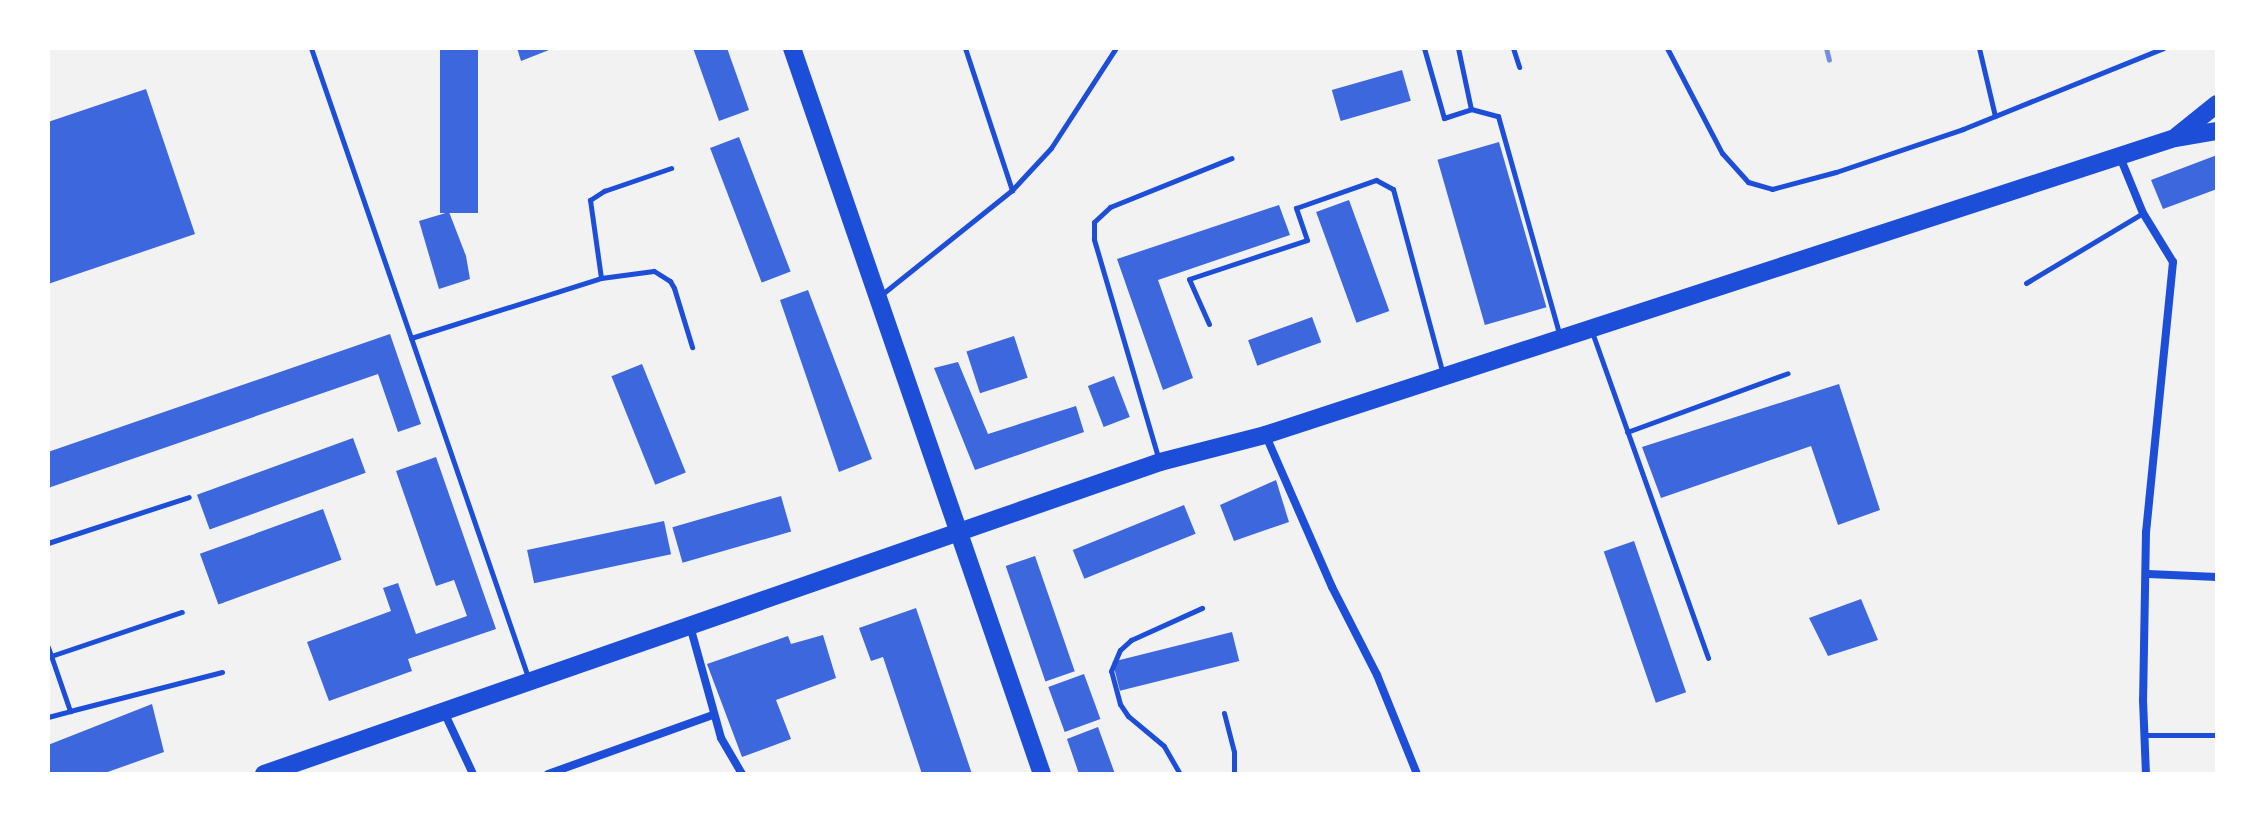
<!DOCTYPE html>
<style>
body{margin:0}
#map{position:relative;width:2265px;height:822px;overflow:hidden;background:#f2f2f2;font-family:Barlow,sans-serif}
div>[style]{position:absolute}
[style*='--x']{left:calc(var(--x)*1px);top:calc(var(--y)*1px);width:calc(var(--w)*1px);rotate:calc(var(--a)*1deg)}
.building>*{inset:0;background:#3d67dc;transform-origin:0 0}
.service>*{height:5px;margin:-2.5px;padding:0 2.5px;transform-origin:2.5px;border-radius:2.5px;background:#1d4ed8}
.minor>*{height:8px;margin:-4px;padding:0 4px;transform-origin:4px;border-radius:4px;background:#1d4ed8}
.primary>*{height:18px;margin:-9px;padding:0 9px;transform-origin:9px;border-radius:9px;background:#1d4ed8}
.rail>*{height:5px;margin:-2.5px;padding:0 2.5px;transform-origin:2.5px;border-radius:2.5px;background:#7290e2}
span{translate:-50% -50%;white-space:nowrap;text-align:center;line-height:1.15;-webkit-text-stroke:6px #fff;paint-order:stroke}
.frame{position:absolute;inset:0;border:50px solid #fff;pointer-events:none}
</style>
<div id="map">
<div class="building">
<div style="left:440px;top:48px;width:38px;height:165px"></div>
<div style="clip-path:polygon(517px 48px,554px 48px,521px 61px)"></div>
<div style="clip-path:polygon(693px 48px,727px 48px,749px 110px,719px 121px)"></div>
<div style="left:1402px;top:70px;width:32px;height:73px;rotate:74deg"></div>
<div style="clip-path:polygon(146px 89px,195px 234px,48px 284px,48px 122px)"></div>
<div style="left:739px;top:137px;width:144px;height:31px;rotate:69deg"></div>
<div style="left:1499px;top:142px;width:172px;height:64px;rotate:74deg"></div>
<div style="clip-path:polygon(2217px 155px,2217px 189px,2163px 209px,2151px 180px)"></div>
<div style="left:1349px;top:200px;width:118px;height:35px;rotate:70deg"></div>
<div style="clip-path:polygon(1279px 205px,1290px 235px,1158px 280px,1193px 378px,1163px 390px,1117px 259px)"></div>
<div style="clip-path:polygon(449px 212px,466px 256px,470px 279px,439px 289px,419px 221px)"></div>
<div style="clip-path:polygon(808px 290px,872px 459px,839px 472px,780px 300px)"></div>
<div style="left:1312px;top:317px;width:27px;height:68px;rotate:70deg"></div>
<div style="clip-path:polygon(390px 334px,421px 424px,398px 432px,378px 374px,48px 488px,48px 452px)"></div>
<div style="left:1014px;top:336px;width:44px;height:50px;rotate:72deg"></div>
<div style="clip-path:polygon(958px 362px,988px 434px,1076px 406px,1084px 432px,975px 470px,934px 368px)"></div>
<div style="left:642px;top:364px;width:117px;height:33px;rotate:68deg"></div>
<div style="left:1114px;top:376px;width:44px;height:28px;rotate:69deg"></div>
<div style="clip-path:polygon(1839px 384px,1880px 510px,1838px 525px,1811px 446px,1661px 498px,1642px 447px)"></div>
<div style="left:353px;top:438px;width:37px;height:166px;rotate:70deg"></div>
<div style="clip-path:polygon(436px 457px,496px 629px,408px 659px,412px 671px,329px 701px,307px 642px,391px 611px,383px 588px,398px 583px,416px 634px,467px 616px,454px 580px,436px 586px,396px 471px)"></div>
<div style="clip-path:polygon(1276px 480px,1289px 522px,1234px 541px,1220px 505px)"></div>
<div style="left:781px;top:496px;width:37px;height:113px;rotate:74deg"></div>
<div style="left:1184px;top:505px;width:31px;height:120px;rotate:68deg"></div>
<div style="left:323px;top:509px;width:54px;height:131px;rotate:70deg"></div>
<div style="left:664px;top:521px;width:34px;height:140px;rotate:78deg"></div>
<div style="left:1634px;top:541px;width:160px;height:32px;rotate:71deg"></div>
<div style="left:1035px;top:556px;width:122px;height:31px;rotate:71deg"></div>
<div style="clip-path:polygon(1861px 599px,1878px 640px,1828px 656px,1809px 618px)"></div>
<div style="clip-path:polygon(916px 608px,972px 774px,922px 774px,883px 657px,871px 661px,859px 628px)"></div>
<div style="left:1232px;top:632px;width:30px;height:123px;rotate:76deg"></div>
<div style="clip-path:polygon(823px 635px,836px 678px,776px 700px,791px 739px,742px 757px,707px 664px,788px 636px,791px 644px)"></div>
<div style="left:1084px;top:674px;width:48px;height:38px;rotate:70deg"></div>
<div style="clip-path:polygon(152px 704px,164px 752px,102px 774px,48px 774px,48px 745px)"></div>
<div style="clip-path:polygon(1098px 727px,1115px 774px,1079px 774px,1067px 739px)"></div>
</div>
<div class="service">
<div style="--x:311;--y:48;--w:665;--a:70.97"></div>
<div style="--x:965;--y:48;--w:150;--a:71.7"></div>
<div style="--x:1424;--y:48;--w:73;--a:74.1"></div>
<div style="--x:1444;--y:118;--w:28;--a:-18"></div>
<div style="--x:1471;--y:109;--w:28;--a:15"></div>
<div style="--x:1498;--y:116;--w:229;--a:74.3"></div>
<div style="--x:1458;--y:48;--w:62;--a:78"></div>
<div style="--x:1513;--y:48;--w:20;--a:72"></div>
<div style="--x:1667;--y:48;--w:119;--a:62.4"></div>
<div style="--x:1722;--y:153;--w:39;--a:48"></div>
<div style="--x:1748;--y:182;--w:25;--a:16"></div>
<div style="--x:1772;--y:189;--w:66;--a:-14.9"></div>
<div style="--x:1836;--y:172;--w:134;--a:-18.7"></div>
<div style="--x:1963;--y:129;--w:216;--a:-22"></div>
<div style="--x:1979;--y:48;--w:70;--a:76.8"></div>
<div style="--x:601;--y:278;--w:79;--a:-98"></div>
<div style="--x:590;--y:200;--w:17;--a:-33"></div>
<div style="--x:604;--y:191;--w:71;--a:-18.9"></div>
<div style="--x:2026;--y:283;--w:136;--a:-30.9"></div>
<div style="--x:881;--y:295;--w:168;--a:-38.7"></div>
<div style="--x:1012;--y:190;--w:57;--a:-47.1"></div>
<div style="--x:1051;--y:148;--w:119;--a:-57"></div>
<div style="--x:1209;--y:324;--w:49;--a:-114"></div>
<div style="--x:1189;--y:279;--w:124;--a:-18.3"></div>
<div style="--x:1307;--y:240;--w:34;--a:-109"></div>
<div style="--x:1296;--y:208;--w:85;--a:-19.3"></div>
<div style="--x:1376;--y:180;--w:19;--a:28"></div>
<div style="--x:1393;--y:189;--w:192;--a:74.9"></div>
<div style="--x:1592;--y:332;--w:346;--a:70.4"></div>
<div style="--x:411;--y:338;--w:199;--a:-17.5"></div>
<div style="--x:601;--y:278;--w:53;--a:-7.5"></div>
<div style="--x:654;--y:271;--w:19;--a:32"></div>
<div style="--x:670;--y:281;--w:8;--a:60"></div>
<div style="--x:674;--y:288;--w:62;--a:73"></div>
<div style="--x:1627;--y:432;--w:171;--a:-20.1"></div>
<div style="--x:1158;--y:457;--w:227;--a:-106.4"></div>
<div style="--x:1094;--y:239;--w:17;--a:-90"></div>
<div style="--x:1094;--y:222;--w:22;--a:-43"></div>
<div style="--x:1110;--y:207;--w:131;--a:-21.9"></div>
<div style="--x:48;--y:543;--w:148;--a:-18.1"></div>
<div style="--x:48;--y:647;--w:68;--a:71"></div>
<div style="--x:70;--y:711;--w:157;--a:-14.4"></div>
<div style="--x:51;--y:656;--w:138;--a:-18.6"></div>
<div style="--x:1224;--y:713;--w:40;--a:75.6"></div>
<div style="--x:1234;--y:752;--w:22;--a:90"></div>
<div style="--x:48;--y:717;--w:23;--a:-15"></div>
<div style="--x:2145;--y:735;--w:72;--a:0"></div>
<div style="--x:1180;--y:774;--w:32;--a:-120"></div>
<div style="--x:1164;--y:746;--w:47;--a:-140.2"></div>
<div style="--x:1128;--y:716;--w:14;--a:-124"></div>
<div style="--x:1120;--y:704;--w:34;--a:-105"></div>
<div style="--x:1111;--y:671;--w:23;--a:-67"></div>
<div style="--x:1120;--y:650;--w:15;--a:-42"></div>
<div style="--x:1131;--y:640;--w:78;--a:-24.3"></div>
</div>
<div class="minor">
<div style="--x:2120;--y:157;--w:61;--a:67.7"></div>
<div style="--x:2143;--y:213;--w:57;--a:58.5"></div>
<div style="--x:2173;--y:262;--w:271;--a:95.7"></div>
<div style="--x:2146;--y:532;--w:168;--a:91"></div>
<div style="--x:2143;--y:700;--w:74;--a:87.7"></div>
<div style="--x:1266;--y:436;--w:165;--a:66.4"></div>
<div style="--x:1332;--y:587;--w:99;--a:62.9"></div>
<div style="--x:1377;--y:675;--w:107;--a:68"></div>
<div style="--x:2148;--y:574;--w:69;--a:2.5"></div>
<div style="--x:690;--y:626;--w:116;--a:74.5"></div>
<div style="--x:721;--y:738;--w:42;--a:59.7"></div>
<div style="--x:444;--y:712;--w:68;--a:64.9"></div>
<div style="--x:548;--y:774;--w:175;--a:-19.7"></div>
</div>
<div class="primary">
<div style="--x:792;--y:48;--w:768;--a:71"></div>
<div style="--x:2177;--y:136;--w:51;--a:-38.7"></div>
<div style="--x:264;--y:774;--w:949;--a:-19.2"></div>
<div style="--x:1160;--y:462;--w:108;--a:-14.4"></div>
<div style="--x:1265;--y:435;--w:957;--a:-18.08"></div>
<div style="--x:2175;--y:138;--w:43;--a:-9.5"></div>
</div>
<div class="rail">
<div style="--x:1826;--y:48;--w:12;--a:76"></div>
</div>
<div class="frame"></div>
</div>
